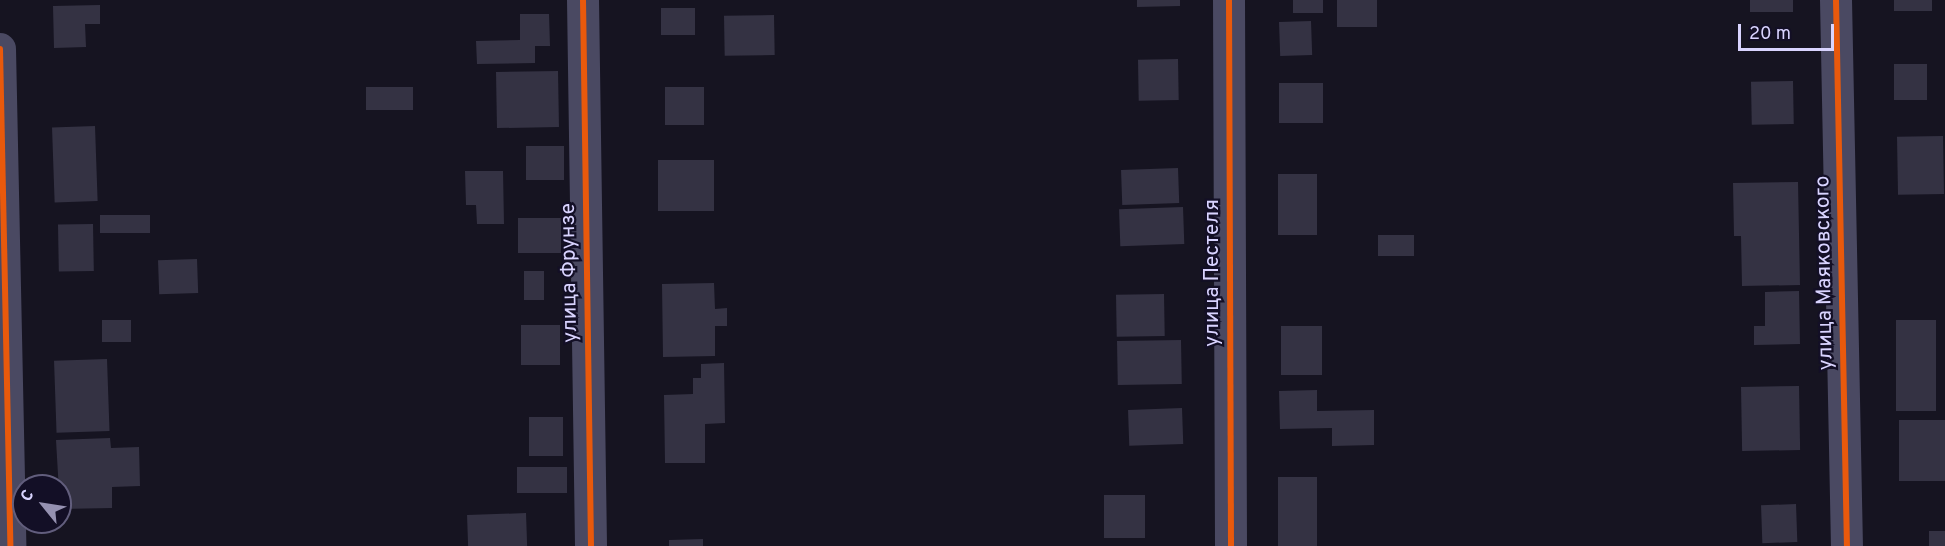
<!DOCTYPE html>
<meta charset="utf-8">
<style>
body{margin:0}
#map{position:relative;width:1945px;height:546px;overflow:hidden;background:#161421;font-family:Overpass,sans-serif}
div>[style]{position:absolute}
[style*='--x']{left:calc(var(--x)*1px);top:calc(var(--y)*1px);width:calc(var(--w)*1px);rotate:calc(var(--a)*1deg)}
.building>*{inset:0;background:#343243;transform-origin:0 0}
.minor>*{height:32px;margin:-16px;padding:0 16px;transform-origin:16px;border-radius:16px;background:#4a4962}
.cycleway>*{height:6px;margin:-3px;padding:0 3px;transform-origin:3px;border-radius:3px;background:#e8590c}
span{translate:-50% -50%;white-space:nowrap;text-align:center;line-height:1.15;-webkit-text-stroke:4.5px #130f26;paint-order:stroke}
.street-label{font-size:21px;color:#d9d4ff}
.north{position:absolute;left:12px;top:474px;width:60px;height:60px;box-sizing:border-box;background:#130f26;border:2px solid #625e7d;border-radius:50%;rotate:300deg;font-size:16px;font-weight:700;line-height:24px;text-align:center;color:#d9d4ff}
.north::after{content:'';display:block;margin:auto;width:21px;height:27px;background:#9591b1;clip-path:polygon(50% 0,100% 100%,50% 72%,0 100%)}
.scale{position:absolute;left:1738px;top:24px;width:96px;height:27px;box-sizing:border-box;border:3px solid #d9d4ff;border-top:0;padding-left:8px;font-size:18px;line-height:21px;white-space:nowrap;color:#d9d4ff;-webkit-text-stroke:4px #130f26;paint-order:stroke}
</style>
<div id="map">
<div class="building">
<div style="clip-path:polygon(1137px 0,1180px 0,1180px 6px,1137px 7px)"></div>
<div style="left:1293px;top:0;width:30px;height:13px"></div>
<div style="left:1337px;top:0;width:40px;height:27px"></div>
<div style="left:1750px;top:0;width:43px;height:12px"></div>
<div style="left:1894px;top:0;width:38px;height:11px"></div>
<div style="clip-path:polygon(100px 5px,100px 24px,85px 24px,86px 47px,54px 48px,53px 6px)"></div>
<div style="left:661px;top:8px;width:34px;height:27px"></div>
<div style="clip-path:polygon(520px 14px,549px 14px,550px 46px,535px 46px,535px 63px,477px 64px,476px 41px,520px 40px)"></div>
<div style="left:774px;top:15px;width:40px;height:50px;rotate:89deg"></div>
<div style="left:1311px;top:21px;width:34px;height:32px;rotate:88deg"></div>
<div style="left:1178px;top:59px;width:41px;height:40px;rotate:89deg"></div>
<div style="left:1894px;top:64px;width:33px;height:36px"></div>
<div style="left:558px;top:71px;width:56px;height:62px;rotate:89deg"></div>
<div style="left:1793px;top:81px;width:43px;height:42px;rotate:89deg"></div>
<div style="left:1279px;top:83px;width:44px;height:40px"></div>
<div style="left:366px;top:87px;width:47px;height:23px"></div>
<div style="left:665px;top:87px;width:39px;height:38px"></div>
<div style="left:95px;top:126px;width:75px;height:43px;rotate:88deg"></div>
<div style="left:1943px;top:136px;width:58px;height:46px;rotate:89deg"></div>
<div style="left:564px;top:146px;width:34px;height:38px;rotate:90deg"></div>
<div style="left:714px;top:160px;width:51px;height:56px;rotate:90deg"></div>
<div style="left:1178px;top:168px;width:35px;height:57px;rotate:88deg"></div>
<div style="clip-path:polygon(465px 171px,503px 171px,504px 224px,477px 224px,476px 205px,466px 205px)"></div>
<div style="left:1278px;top:174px;width:39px;height:61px"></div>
<div style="clip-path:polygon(1798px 182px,1800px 285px,1742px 286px,1741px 236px,1734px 236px,1733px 183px)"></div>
<div style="left:1183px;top:207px;width:37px;height:64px;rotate:88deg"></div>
<div style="left:150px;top:215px;width:18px;height:50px;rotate:90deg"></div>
<div style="left:518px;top:218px;width:43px;height:35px"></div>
<div style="left:93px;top:224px;width:47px;height:35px;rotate:89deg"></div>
<div style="left:1378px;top:235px;width:36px;height:21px"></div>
<div style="left:197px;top:259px;width:34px;height:39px;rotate:88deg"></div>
<div style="left:524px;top:271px;width:20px;height:29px"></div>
<div style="clip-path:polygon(714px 283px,715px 309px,727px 308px,727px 326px,715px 326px,715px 356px,663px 357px,662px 284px)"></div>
<div style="clip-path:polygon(1799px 291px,1800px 344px,1754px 345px,1754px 326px,1765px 326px,1765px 292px)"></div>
<div style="left:1164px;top:294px;width:42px;height:48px;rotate:89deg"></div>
<div style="left:131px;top:320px;width:22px;height:29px;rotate:90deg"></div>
<div style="left:1896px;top:320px;width:40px;height:91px"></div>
<div style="left:521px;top:325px;width:39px;height:40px"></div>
<div style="left:1281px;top:326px;width:41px;height:49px"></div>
<div style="left:1181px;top:340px;width:44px;height:64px;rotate:89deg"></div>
<div style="left:107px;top:359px;width:72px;height:53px;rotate:88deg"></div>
<div style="clip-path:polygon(724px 363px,725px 423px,705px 424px,705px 463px,665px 463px,664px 395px,693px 394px,693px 378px,701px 378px,701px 364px)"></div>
<div style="left:1799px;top:386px;width:64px;height:58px;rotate:89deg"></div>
<div style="clip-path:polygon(1317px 390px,1317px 411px,1374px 410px,1374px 445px,1332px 446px,1332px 428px,1280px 429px,1279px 391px)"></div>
<div style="left:1182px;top:408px;width:36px;height:54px;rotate:88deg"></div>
<div style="left:563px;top:417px;width:39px;height:34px;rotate:90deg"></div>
<div style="left:1945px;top:420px;width:61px;height:46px;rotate:90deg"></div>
<div style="clip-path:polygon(110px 438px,111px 448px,139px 447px,140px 486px,112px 487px,112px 508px,60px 509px,56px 440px)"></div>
<div style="left:567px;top:467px;width:26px;height:50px;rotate:90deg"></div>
<div style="left:1278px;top:477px;width:39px;height:69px"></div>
<div style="left:1145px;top:495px;width:43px;height:41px;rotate:90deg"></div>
<div style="left:1796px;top:504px;width:38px;height:35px;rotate:88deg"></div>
<div style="left:526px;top:513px;width:33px;height:59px;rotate:88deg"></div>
<div style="left:1929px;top:531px;width:16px;height:15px"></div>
<div style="clip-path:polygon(703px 539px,703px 546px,669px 546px,669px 540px)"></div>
</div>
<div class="minor">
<div style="--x:583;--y:0;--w:546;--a:89.16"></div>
<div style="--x:1229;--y:0;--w:546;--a:89.79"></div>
<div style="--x:1836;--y:0;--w:546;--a:88.85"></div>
<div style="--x:0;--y:49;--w:497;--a:88.8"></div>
</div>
<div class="cycleway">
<div style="--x:583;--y:0;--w:546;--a:89.16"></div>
<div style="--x:1229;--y:0;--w:546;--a:89.79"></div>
<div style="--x:1836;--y:0;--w:546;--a:88.85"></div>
<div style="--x:0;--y:49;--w:497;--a:88.8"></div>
</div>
<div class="street-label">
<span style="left:570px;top:273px;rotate:-91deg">улица Фрунзе</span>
<span style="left:1213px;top:273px;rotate:-90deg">улица Пестеля</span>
<span style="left:1825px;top:273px;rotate:-91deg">улица Маяковского</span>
</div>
<div class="north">С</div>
<div class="scale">20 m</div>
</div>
